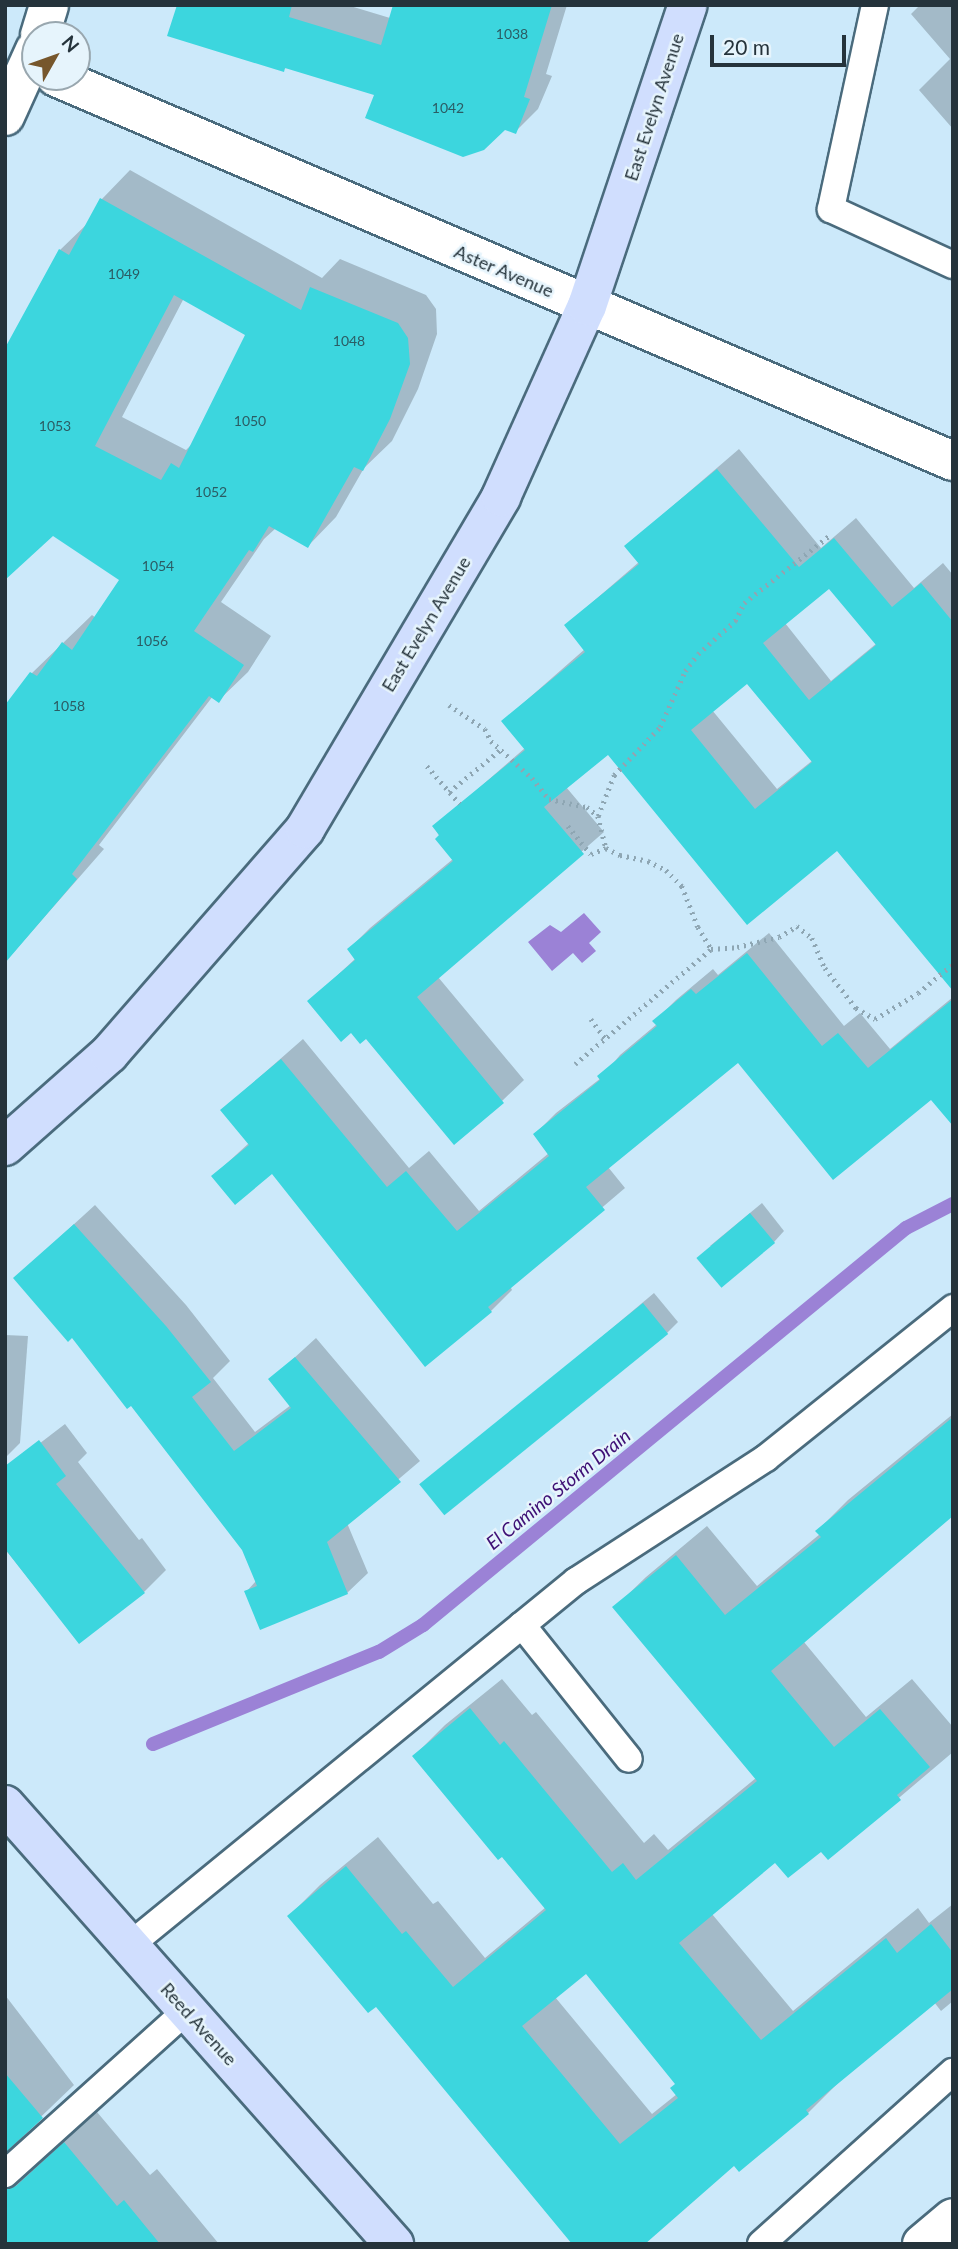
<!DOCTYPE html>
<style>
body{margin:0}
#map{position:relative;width:958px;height:2249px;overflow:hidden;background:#cce9fa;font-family:Lato,sans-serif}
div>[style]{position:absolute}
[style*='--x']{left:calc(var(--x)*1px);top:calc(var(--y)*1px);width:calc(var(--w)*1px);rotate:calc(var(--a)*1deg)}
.water>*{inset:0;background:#9b82d6}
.shadow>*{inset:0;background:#0003}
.stream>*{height:14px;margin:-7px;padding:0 7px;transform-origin:7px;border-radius:7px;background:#9b82d6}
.building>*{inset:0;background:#3cd6de;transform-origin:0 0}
.path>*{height:4.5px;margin-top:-2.25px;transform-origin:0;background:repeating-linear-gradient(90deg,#8ea6b3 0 2px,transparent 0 7px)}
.roads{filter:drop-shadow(2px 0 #4a6b7d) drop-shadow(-2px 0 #4a6b7d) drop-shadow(0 2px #4a6b7d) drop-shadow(0 -2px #4a6b7d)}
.service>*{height:26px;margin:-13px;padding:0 13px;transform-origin:13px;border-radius:13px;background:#fff}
.minor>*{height:38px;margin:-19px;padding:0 19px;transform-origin:19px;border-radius:19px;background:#fff}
.secondary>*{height:38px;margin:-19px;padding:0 19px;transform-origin:19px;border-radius:19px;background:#d0defe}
span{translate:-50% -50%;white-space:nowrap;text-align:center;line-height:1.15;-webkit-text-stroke:5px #e6f4fc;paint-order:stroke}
.number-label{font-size:14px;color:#2b5c64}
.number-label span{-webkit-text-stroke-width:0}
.street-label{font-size:18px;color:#25333b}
.water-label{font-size:19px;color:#3e1075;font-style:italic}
.frame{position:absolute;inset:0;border:7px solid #25333b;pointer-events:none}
.north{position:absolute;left:21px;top:21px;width:70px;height:70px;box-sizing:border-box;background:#e6f4fc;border:2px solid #99a7af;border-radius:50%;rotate:50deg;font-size:19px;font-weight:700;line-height:28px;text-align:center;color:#25333b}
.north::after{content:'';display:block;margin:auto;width:24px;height:32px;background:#76562c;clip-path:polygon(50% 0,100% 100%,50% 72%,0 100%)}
.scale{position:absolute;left:710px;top:35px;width:136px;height:32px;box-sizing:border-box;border:4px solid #25333b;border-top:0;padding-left:9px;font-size:21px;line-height:24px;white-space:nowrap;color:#25333b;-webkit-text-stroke:5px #e6f4fc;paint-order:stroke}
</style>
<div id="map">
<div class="water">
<div style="clip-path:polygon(584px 913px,601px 932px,589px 943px,596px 951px,582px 963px,573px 953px,552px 971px,528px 942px,550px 925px,561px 932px)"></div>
</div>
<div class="shadow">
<div style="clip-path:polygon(179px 5px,347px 5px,390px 18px,394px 5px,567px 5px,546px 74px,552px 76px,538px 109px,515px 132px,287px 67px,283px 70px)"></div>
<div style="clip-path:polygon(920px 5px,953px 5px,953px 129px,919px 90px,950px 59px,911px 14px)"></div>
<div style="clip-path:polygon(evenodd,130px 170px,322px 278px,340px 259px,426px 295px,436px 309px,437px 334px,418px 389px,392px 441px,364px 468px,336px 517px,308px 546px,276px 528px,264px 539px,221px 602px,271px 636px,248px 672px,219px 700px,213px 696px,99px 845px,104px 849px,5px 962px,32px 673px,92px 615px,96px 618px,122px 580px,53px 534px,60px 250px,89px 222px,102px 199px,130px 170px,184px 298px,247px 334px,193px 443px,186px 450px,122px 417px,184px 298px)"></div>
<div style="clip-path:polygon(evenodd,739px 449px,821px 548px,856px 518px,914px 588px,943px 563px,953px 575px,953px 989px,838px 849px,608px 752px,566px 787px,604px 832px,438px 977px,524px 1080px,502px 1101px,351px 1031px,310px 1001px,356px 958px,349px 949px,370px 928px,453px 859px,434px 827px,525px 748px,503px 721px,585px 649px,566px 625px,639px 562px,626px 546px,739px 449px,829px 586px,877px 643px,831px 681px,785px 623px,829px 586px,739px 449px,747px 682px,813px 760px,777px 789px,712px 710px,747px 682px)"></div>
<div style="clip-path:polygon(769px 933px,844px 1026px,860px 1013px,890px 1049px,953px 997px,953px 1109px,931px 1098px,738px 1060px,608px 1167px,625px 1188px,510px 1286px,512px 1290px,491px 1311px,426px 1364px,272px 1171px,213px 1176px,249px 1143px,222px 1110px,303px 1039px,409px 1168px,429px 1151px,479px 1211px,549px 1153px,535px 1134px,556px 1113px,601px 1078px,620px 1055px,657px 1024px,655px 1021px,676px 1000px,713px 969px,718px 975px)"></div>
<div style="clip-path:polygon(762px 1203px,784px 1231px,774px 1242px,710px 1246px)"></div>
<div style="clip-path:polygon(95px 1205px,186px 1305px,230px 1361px,213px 1378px,255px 1432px,291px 1405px,270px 1380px,316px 1338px,420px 1461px,347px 1523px,368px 1573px,347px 1593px,246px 1592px,256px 1581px,244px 1549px,131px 1403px,73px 1336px,15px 1278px)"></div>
<div style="clip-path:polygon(654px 1293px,678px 1322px,667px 1333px,436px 1476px)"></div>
<div style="clip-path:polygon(5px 1335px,28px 1336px,20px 1443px,5px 1458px)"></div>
<div style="clip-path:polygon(evenodd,953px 1414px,953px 1514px,804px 1642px,866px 1717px,912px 1679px,953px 1727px,953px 1752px,828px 1858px,821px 1849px,776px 1860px,712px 1914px,793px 2011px,918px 1908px,929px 1923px,953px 1904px,953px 2001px,941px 2011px,934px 2002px,839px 2082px,808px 2113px,734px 2164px,641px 2244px,376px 2004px,289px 1916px,320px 1885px,378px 1837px,433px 1904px,438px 1901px,485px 1958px,546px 1907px,414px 1756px,445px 1725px,502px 1679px,532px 1715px,536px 1712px,644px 1843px,654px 1834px,668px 1850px,756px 1778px,615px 1607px,646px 1577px,707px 1526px,757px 1586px,820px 1534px,817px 1531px,848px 1500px,953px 1414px,586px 1971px,677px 2084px,677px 2094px,652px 2114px,555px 1997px,586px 1971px)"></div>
<div style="clip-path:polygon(65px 1424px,87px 1453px,78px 1462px,139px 1540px,142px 1538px,166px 1570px,144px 1592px,79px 1642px,5px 1549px,5px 1470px)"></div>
<div style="clip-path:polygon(5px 1995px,74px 2085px,24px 2133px,21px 2144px,34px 2158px,49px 2155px,97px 2112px,150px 2175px,157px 2169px,219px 2244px,6px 2244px)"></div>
</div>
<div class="stream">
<div style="--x:153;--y:1744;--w:244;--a:-22.2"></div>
<div style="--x:379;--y:1652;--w:52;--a:-31.5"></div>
<div style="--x:423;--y:1625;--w:625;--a:-39.42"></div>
<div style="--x:906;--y:1228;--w:53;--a:-27.1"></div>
</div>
<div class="building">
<div style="clip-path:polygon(177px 5px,292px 5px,289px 17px,381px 45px,393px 5px,552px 5px,524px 97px,530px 99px,516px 134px,505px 130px,484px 150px,463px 157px,365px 118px,374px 95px,285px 68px,284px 72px,167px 36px)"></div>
<div style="clip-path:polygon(evenodd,100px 198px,301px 310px,310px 287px,398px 323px,408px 338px,410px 364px,390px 419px,363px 471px,354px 467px,308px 548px,269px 526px,253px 552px,249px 550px,194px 631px,244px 665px,219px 703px,209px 696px,72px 874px,77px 879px,5px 963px,5px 705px,30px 672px,37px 676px,62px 642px,72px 650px,119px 580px,53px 536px,5px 580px,5px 348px,59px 249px,69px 255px,100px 198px,174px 295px,245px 335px,179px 468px,171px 463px,161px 480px,95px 446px,174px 295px)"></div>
<div style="clip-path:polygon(evenodd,717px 469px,799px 567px,834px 538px,892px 607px,921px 583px,953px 622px,953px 991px,837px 851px,747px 925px,608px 755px,544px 807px,584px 854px,417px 997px,504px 1103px,454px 1145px,366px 1039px,360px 1044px,351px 1033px,341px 1042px,307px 1001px,355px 960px,347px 949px,453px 861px,435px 839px,439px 835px,432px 826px,525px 750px,501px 721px,585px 652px,564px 625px,639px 564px,624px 546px,717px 469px,829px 589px,876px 645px,809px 700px,763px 643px,829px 589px,717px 469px,747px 684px,812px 762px,755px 809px,691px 730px,747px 684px)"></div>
<div style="clip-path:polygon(747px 953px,822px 1046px,838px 1033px,868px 1068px,953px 999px,953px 1126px,931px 1100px,833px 1180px,738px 1063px,586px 1187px,605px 1210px,488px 1307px,492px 1312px,425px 1367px,272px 1174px,235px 1205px,211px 1176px,249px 1145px,220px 1110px,281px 1059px,387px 1187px,406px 1171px,457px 1231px,549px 1156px,533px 1134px,600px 1080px,597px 1076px,657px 1026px,652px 1021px,691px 989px,696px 994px)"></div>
<div style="left:750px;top:1213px;width:39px;height:70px;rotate:50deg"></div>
<div style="clip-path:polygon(74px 1224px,166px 1326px,211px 1382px,192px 1397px,234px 1451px,291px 1408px,268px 1379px,295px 1357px,401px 1482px,327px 1542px,348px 1594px,260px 1630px,244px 1591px,257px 1586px,242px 1550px,131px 1406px,127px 1409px,72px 1338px,68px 1342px,13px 1278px)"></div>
<div style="left:643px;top:1303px;width:40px;height:288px;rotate:51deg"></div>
<div style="clip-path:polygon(evenodd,953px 1417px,953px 1516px,771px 1671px,834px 1747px,880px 1709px,930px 1767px,897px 1795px,901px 1800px,828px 1860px,821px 1852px,788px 1878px,775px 1863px,679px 1943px,761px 2040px,886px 1938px,897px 1953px,931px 1924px,953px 1953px,953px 1989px,806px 2110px,809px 2114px,739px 2172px,734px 2166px,645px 2244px,572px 2244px,376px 2007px,368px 2013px,287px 1916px,346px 1866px,402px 1934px,406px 1931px,453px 1987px,546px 1910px,502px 1857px,498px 1860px,412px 1756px,470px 1708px,500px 1745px,504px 1741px,612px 1872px,623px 1863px,636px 1880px,757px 1781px,612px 1607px,676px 1555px,725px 1615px,821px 1537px,815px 1531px,953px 1417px,586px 1974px,675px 2084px,670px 2088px,678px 2098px,620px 2144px,522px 2026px,586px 1974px)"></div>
<div style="clip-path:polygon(39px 1440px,66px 1476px,56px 1484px,145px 1593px,79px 1644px,5px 1549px,5px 1466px)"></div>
<div style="clip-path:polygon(5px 2073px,43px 2118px,5px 2153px)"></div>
<div style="clip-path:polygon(64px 2142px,117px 2206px,124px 2200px,160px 2244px,5px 2244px,5px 2189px,16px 2186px)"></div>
</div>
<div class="path">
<div style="--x:449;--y:705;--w:43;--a:33.7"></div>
<div style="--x:485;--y:729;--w:13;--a:63"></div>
<div style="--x:491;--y:741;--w:55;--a:42.1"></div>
<div style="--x:532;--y:778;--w:27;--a:51"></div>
<div style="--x:549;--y:799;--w:39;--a:12"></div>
<div style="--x:587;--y:807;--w:14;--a:39"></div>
<div style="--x:598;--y:816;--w:33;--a:76"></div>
<div style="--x:427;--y:766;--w:50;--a:49"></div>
<div style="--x:449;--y:792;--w:66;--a:-39.5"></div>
<div style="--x:598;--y:816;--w:44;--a:-68.7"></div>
<div style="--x:614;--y:775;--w:66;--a:-46.2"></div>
<div style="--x:660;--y:727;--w:61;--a:-65.9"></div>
<div style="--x:685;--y:671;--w:21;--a:-53"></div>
<div style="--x:698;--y:654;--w:50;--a:-41.7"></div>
<div style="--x:735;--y:621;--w:20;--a:-63"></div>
<div style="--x:744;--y:603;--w:110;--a:-38.3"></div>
<div style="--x:568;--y:826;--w:36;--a:51"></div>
<div style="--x:591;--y:854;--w:16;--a:-22"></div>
<div style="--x:606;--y:848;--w:16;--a:27"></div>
<div style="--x:620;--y:855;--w:29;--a:12"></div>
<div style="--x:648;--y:861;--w:20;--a:27"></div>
<div style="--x:666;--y:870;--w:23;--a:45"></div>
<div style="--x:682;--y:886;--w:44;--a:68.7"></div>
<div style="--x:698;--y:927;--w:26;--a:59"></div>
<div style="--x:711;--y:949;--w:26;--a:-4"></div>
<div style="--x:737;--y:947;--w:43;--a:-13.4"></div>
<div style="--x:779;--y:937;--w:21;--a:-31"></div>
<div style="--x:797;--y:926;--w:19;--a:39"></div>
<div style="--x:812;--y:938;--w:33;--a:67"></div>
<div style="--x:825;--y:968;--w:51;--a:52.2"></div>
<div style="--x:856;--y:1008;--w:22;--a:30"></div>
<div style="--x:875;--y:1019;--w:50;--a:-31.2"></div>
<div style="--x:918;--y:993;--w:45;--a:-39.6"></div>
<div style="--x:591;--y:1019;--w:24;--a:54"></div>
<div style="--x:575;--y:1064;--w:178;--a:-40.2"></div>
</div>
<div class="roads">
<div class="service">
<div style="--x:875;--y:5;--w:209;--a:102.2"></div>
<div style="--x:831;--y:209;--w:134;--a:24.7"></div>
<div style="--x:522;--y:1625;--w:171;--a:51.4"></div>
<div style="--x:130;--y:1945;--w:576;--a:-39.22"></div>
<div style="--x:576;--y:1581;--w:226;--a:-32.9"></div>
<div style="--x:766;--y:1458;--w:240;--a:-38.7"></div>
<div style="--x:5;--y:2174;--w:245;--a:-42"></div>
<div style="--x:761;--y:2244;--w:258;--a:-41.9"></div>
</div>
<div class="minor">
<div style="--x:40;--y:35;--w:31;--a:-73"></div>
<div style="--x:56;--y:77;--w:976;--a:23.18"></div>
<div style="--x:5;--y:116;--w:72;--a:-65.6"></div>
<div style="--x:922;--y:2244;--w:40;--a:-40"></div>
</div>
<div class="secondary">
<div style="--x:5;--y:1146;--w:139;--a:-41.5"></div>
<div style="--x:109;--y:1054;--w:298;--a:-48.9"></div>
<div style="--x:305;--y:829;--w:386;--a:-59.4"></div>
<div style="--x:501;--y:497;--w:209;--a:-65.8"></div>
<div style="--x:587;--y:306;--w:317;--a:-71.5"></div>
<div style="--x:5;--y:1805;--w:587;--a:48.46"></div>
</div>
</div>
<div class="number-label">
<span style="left:512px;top:34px">1038</span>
<span style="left:448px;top:108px">1042</span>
<span style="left:124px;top:274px">1049</span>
<span style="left:349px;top:341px">1048</span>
<span style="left:250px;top:421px">1050</span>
<span style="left:55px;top:426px">1053</span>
<span style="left:211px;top:492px">1052</span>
<span style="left:158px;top:566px">1054</span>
<span style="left:152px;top:641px">1056</span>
<span style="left:69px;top:706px">1058</span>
</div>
<div class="street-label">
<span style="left:654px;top:107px;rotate:-72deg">East Evelyn Avenue</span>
<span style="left:504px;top:271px;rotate:23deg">Aster Avenue</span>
<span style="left:426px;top:624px;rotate:-59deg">East Evelyn Avenue</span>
<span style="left:199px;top:2024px;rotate:48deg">Reed Avenue</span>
</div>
<div class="water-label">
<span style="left:558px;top:1489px;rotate:-39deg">El Camino Storm Drain</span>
</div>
<div class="frame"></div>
<div class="north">N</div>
<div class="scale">20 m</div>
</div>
